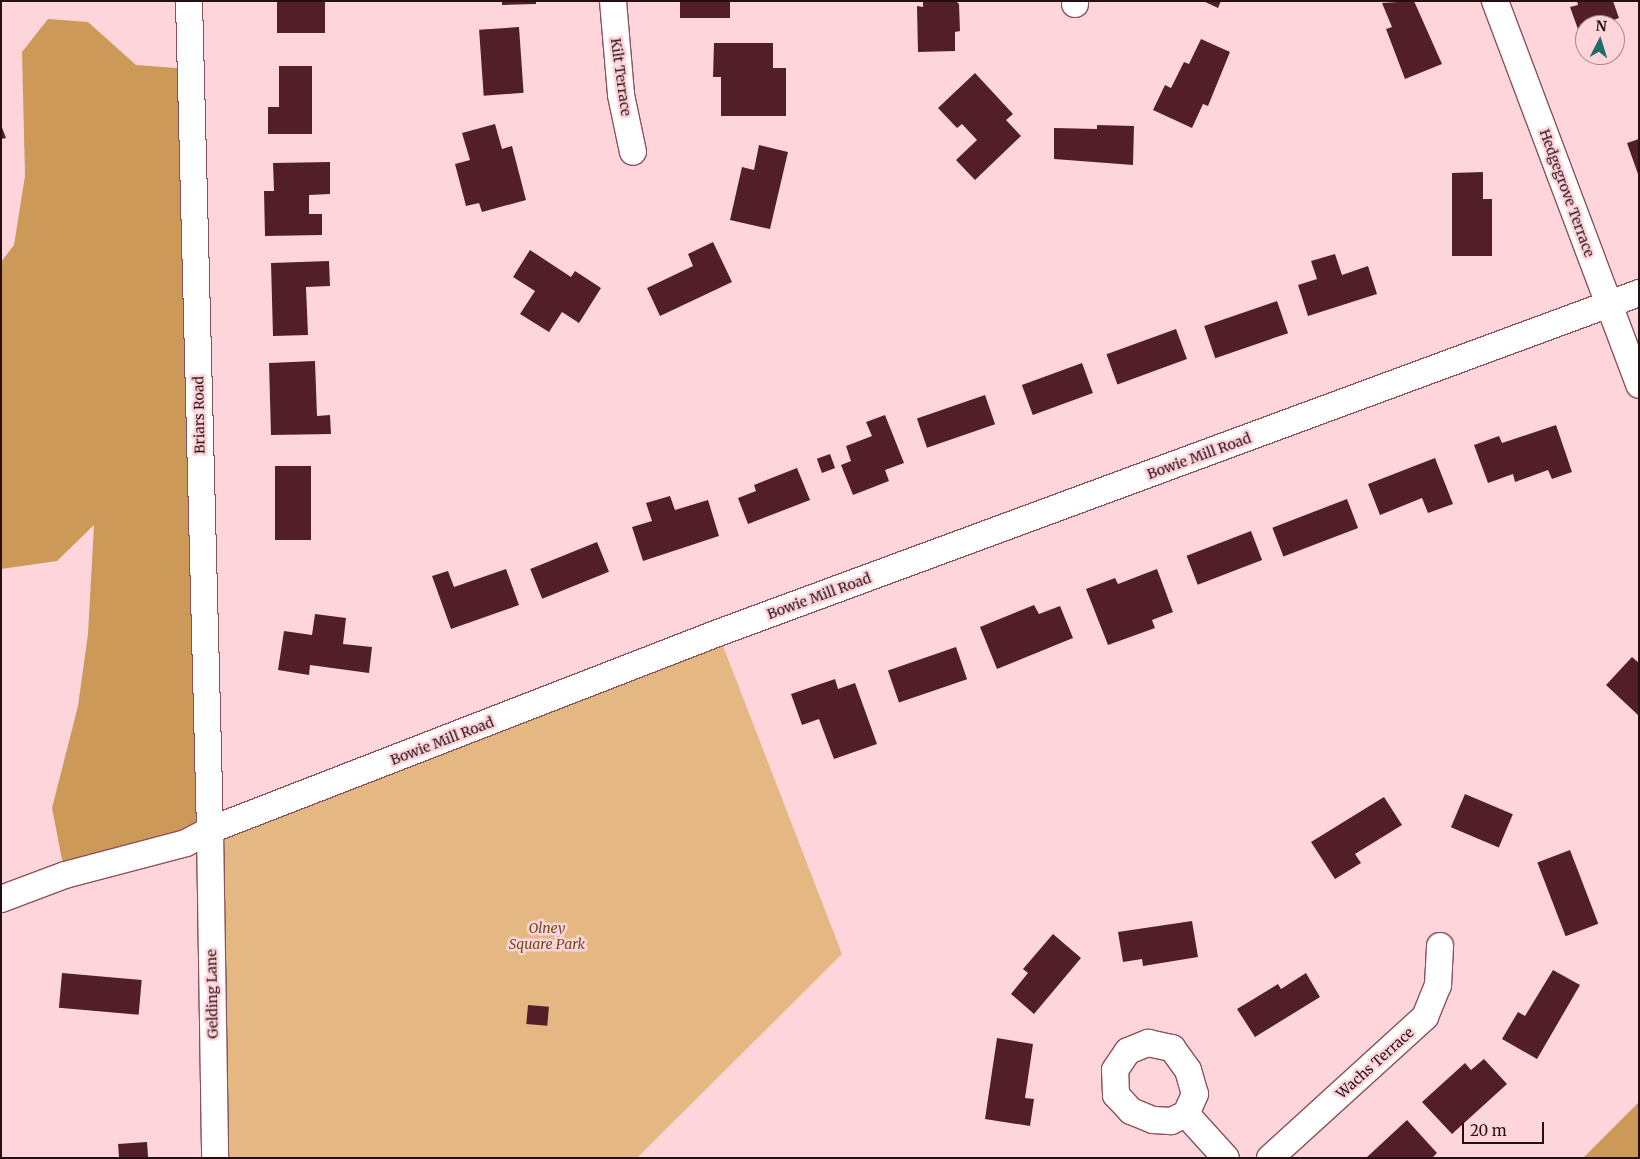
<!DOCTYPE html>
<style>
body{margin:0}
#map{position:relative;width:1640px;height:1159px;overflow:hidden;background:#fed5da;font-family:Merriweather,serif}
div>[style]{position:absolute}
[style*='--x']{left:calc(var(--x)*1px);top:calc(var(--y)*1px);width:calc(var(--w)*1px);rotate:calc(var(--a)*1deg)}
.green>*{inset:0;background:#e5b782}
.forest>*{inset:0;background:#cd9959}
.building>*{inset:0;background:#521f29;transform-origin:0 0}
.roads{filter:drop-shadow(1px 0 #8b525b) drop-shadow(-1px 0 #8b525b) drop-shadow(0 1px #8b525b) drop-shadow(0 -1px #8b525b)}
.minor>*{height:26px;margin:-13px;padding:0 13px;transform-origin:13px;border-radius:13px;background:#fff}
span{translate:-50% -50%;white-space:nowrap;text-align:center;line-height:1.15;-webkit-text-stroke:5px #fed5da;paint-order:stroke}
.street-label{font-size:14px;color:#260f13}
.park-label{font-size:14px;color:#704b1c;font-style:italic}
.frame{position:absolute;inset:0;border:2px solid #260f13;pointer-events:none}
.north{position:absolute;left:1575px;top:15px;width:50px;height:50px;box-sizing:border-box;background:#fed5da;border:1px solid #a8868a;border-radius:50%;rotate:5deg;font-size:14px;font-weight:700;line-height:20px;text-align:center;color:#260f13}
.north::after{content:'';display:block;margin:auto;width:18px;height:22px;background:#206c68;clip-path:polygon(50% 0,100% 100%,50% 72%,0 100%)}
.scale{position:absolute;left:1462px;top:1122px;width:82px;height:22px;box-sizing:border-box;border:2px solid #260f13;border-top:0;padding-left:6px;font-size:15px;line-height:18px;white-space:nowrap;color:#260f13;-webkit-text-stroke:4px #fed5da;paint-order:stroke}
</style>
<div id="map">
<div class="green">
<div style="clip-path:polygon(718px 633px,842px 954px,637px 1158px,215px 1158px,210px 830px)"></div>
</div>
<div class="forest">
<div style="clip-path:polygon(48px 19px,88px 22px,136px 65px,190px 69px,210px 830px,65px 875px,52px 808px,78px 706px,88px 634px,94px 525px,57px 561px,1px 569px,1px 262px,14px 245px,25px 176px,22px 52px)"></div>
<div style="clip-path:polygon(1639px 1102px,1639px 1158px,1583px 1158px)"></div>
</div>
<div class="building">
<div style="left:277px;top:1px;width:48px;height:32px"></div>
<div style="clip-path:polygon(502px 1px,536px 1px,536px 4px,502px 5px)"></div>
<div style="left:680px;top:1px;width:50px;height:17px"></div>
<div style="clip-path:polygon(923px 1px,956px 1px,959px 4px,960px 31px,955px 32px,955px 51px,918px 52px,917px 6px,923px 7px)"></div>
<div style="clip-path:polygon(1203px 1px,1221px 1px,1218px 8px)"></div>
<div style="clip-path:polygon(1414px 1px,1442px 64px,1405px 79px,1386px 29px,1392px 27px,1382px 3px)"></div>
<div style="clip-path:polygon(1577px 1px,1613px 1px,1619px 18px,1600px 25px,1585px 25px,1585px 30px,1579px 32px,1570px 7px,1578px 5px)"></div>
<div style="left:519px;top:27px;width:66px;height:40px;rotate:86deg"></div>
<div style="clip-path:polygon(1201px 39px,1230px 52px,1208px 106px,1203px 104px,1192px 128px,1153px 110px,1165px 85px,1171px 88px,1184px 62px,1189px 64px)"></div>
<div style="clip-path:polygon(714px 43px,773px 43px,773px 68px,786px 68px,786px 116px,721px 116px,721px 77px,713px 77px)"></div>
<div style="clip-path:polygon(279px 66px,312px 66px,312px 134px,268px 134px,268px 107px,279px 107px)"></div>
<div style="clip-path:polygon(975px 73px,1013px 114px,1006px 120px,1021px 136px,975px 180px,956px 160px,977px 140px,962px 124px,957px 128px,938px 108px)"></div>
<div style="clip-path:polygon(495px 124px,502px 149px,512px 146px,526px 200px,482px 212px,479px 203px,466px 206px,455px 164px,470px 160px,462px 133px)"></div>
<div style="clip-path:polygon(1px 125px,6px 138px,1px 139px)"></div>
<div style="clip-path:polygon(1097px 125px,1134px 126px,1133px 165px,1054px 159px,1054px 128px,1097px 129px)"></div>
<div style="clip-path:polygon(1639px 139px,1639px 174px,1638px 174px,1627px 143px)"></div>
<div style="clip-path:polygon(759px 145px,788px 152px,770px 229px,730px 220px,742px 167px,754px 170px)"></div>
<div style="clip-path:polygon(330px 162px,330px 194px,309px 195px,309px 214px,322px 214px,322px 235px,265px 236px,264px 191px,274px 191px,273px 163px)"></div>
<div style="clip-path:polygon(1483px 172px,1483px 199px,1492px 199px,1492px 256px,1452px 256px,1452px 173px)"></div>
<div style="clip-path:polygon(713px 242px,732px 282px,660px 316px,647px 288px,693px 266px,688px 254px)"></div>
<div style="clip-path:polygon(530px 250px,571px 277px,575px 271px,601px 288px,579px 323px,562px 312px,549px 332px,520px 314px,535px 291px,513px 277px)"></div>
<div style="clip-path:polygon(1335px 254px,1342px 275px,1368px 266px,1377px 294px,1308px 316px,1298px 285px,1317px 279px,1311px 261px)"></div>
<div style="clip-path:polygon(329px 261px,330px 286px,306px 287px,308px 335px,273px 336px,271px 263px)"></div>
<div style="left:1277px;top:301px;width:34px;height:77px;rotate:71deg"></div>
<div style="left:1176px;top:329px;width:32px;height:74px;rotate:70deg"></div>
<div style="clip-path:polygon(315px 361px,317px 416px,330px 415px,331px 434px,271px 435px,269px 363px)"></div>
<div style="left:1082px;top:363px;width:32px;height:64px;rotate:70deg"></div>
<div style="left:985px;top:395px;width:31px;height:72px;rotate:71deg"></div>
<div style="clip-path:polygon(885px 415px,904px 463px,885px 470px,889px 481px,853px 495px,841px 465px,851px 461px,846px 446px,872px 436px,866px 422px)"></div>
<div style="clip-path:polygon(1556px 425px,1572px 472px,1552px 479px,1548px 470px,1515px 482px,1513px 474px,1488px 483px,1474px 445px,1499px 436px,1502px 443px)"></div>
<div style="left:830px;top:454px;width:15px;height:14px;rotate:70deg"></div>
<div style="clip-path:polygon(1435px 458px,1453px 504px,1428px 513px,1422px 498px,1380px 515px,1368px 484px)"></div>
<div style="left:275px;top:466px;width:36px;height:74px"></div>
<div style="clip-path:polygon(797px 468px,810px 500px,748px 524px,738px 498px,756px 491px,754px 485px)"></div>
<div style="clip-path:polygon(670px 496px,675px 510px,708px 500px,719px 536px,643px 561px,632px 527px,652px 521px,646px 503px)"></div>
<div style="left:1347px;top:499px;width:31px;height:80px;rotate:69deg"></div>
<div style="left:1251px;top:531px;width:31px;height:69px;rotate:69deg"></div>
<div style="left:597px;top:542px;width:32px;height:72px;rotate:68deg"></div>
<div style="clip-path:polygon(506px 569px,519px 605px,451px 629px,432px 576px,448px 571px,454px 587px)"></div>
<div style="clip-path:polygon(1157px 569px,1173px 612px,1152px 620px,1155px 628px,1108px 645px,1086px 589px,1115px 578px,1118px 584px)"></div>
<div style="clip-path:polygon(1034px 605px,1039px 614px,1060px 606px,1073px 638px,997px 669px,980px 627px)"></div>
<div style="clip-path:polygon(315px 614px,346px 618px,343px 644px,372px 647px,369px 673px,310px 665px,309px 675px,278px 670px,284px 631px,312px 635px)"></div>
<div style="left:956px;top:647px;width:34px;height:72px;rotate:71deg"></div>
<div style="clip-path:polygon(1632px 657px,1639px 663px,1639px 716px,1606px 685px)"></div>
<div style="clip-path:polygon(835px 679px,838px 689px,855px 683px,877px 744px,834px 759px,819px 719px,802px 725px,791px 694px)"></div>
<div style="left:1465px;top:794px;width:52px;height:36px;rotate:23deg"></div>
<div style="clip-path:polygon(1384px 797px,1402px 825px,1355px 854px,1361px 863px,1335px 879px,1311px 842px)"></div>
<div style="left:1570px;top:850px;width:79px;height:35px;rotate:69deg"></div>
<div style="clip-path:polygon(1192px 921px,1198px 957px,1143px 966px,1142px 959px,1123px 962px,1118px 932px)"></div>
<div style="clip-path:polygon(1053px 934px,1081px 958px,1034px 1014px,1011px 994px,1028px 973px,1023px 969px)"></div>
<div style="clip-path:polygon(1553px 970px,1580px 985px,1537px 1059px,1502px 1039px,1518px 1012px,1525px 1016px)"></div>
<div style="left:62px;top:973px;width:80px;height:35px;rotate:5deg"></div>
<div style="clip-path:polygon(1306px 973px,1320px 997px,1255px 1037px,1237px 1009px,1278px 984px,1281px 989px)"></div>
<div style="left:528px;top:1005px;width:21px;height:19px;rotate:5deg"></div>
<div style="clip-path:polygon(997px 1038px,1033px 1044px,1025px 1098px,1034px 1099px,1030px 1126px,985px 1119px)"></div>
<div style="clip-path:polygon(1484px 1059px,1507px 1084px,1452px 1134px,1422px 1102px,1465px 1063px,1471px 1070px)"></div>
<div style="clip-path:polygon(1407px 1120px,1437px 1153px,1432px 1158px,1366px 1158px)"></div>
<div style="left:147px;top:1142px;width:16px;height:29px;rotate:86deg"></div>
</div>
<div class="roads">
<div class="minor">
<div style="--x:189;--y:1;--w:829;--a:88.55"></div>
<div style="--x:210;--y:830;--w:328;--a:89.1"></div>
<div style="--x:613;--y:1;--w:94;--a:85.1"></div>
<div style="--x:621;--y:95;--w:58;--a:78.1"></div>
<div style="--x:1495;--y:1;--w:410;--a:69.4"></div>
<div style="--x:1075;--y:4;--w:3;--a:-90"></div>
<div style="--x:1;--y:899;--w:68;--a:-20.6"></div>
<div style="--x:65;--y:875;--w:125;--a:-14.8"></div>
<div style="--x:186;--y:843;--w:27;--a:-28"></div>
<div style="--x:210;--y:830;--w:545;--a:-21.2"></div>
<div style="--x:718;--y:633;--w:982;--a:-20.26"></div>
<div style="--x:1148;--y:1043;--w:25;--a:12"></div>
<div style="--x:1172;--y:1048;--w:27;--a:54"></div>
<div style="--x:1188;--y:1070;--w:25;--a:74"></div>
<div style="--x:1195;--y:1094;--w:22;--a:114"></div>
<div style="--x:1186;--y:1114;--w:17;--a:155"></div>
<div style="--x:1171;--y:1121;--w:18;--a:-177"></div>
<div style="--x:1153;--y:1120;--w:24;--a:-158"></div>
<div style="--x:1131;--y:1111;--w:22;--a:-133"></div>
<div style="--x:1116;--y:1095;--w:25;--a:-92"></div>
<div style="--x:1115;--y:1070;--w:23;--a:-56"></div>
<div style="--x:1128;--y:1051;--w:22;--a:-22"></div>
<div style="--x:1186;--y:1114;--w:59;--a:47.7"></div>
<div style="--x:1270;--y:1158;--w:210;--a:-42.3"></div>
<div style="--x:1425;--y:1017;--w:35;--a:-68"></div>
<div style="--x:1438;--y:985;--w:39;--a:-87"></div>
</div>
</div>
<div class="street-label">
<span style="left:621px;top:77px;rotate:82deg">Kilt Terrace</span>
<span style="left:1567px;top:193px;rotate:70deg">Hedgegrove Terrace</span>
<span style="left:199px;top:415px;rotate:-91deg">Briars Road</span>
<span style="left:1199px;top:456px;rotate:-20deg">Bowie Mill Road</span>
<span style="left:819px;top:596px;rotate:-20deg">Bowie Mill Road</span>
<span style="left:442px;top:741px;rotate:-21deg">Bowie Mill Road</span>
<span style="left:212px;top:994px;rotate:-91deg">Gelding Lane</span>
<span style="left:1375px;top:1063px;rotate:-42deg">Wachs Terrace</span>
</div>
<div class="park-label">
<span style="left:547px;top:936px">Olney<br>Square Park</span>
</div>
<div class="frame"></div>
<div class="north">N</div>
<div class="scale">20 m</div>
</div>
